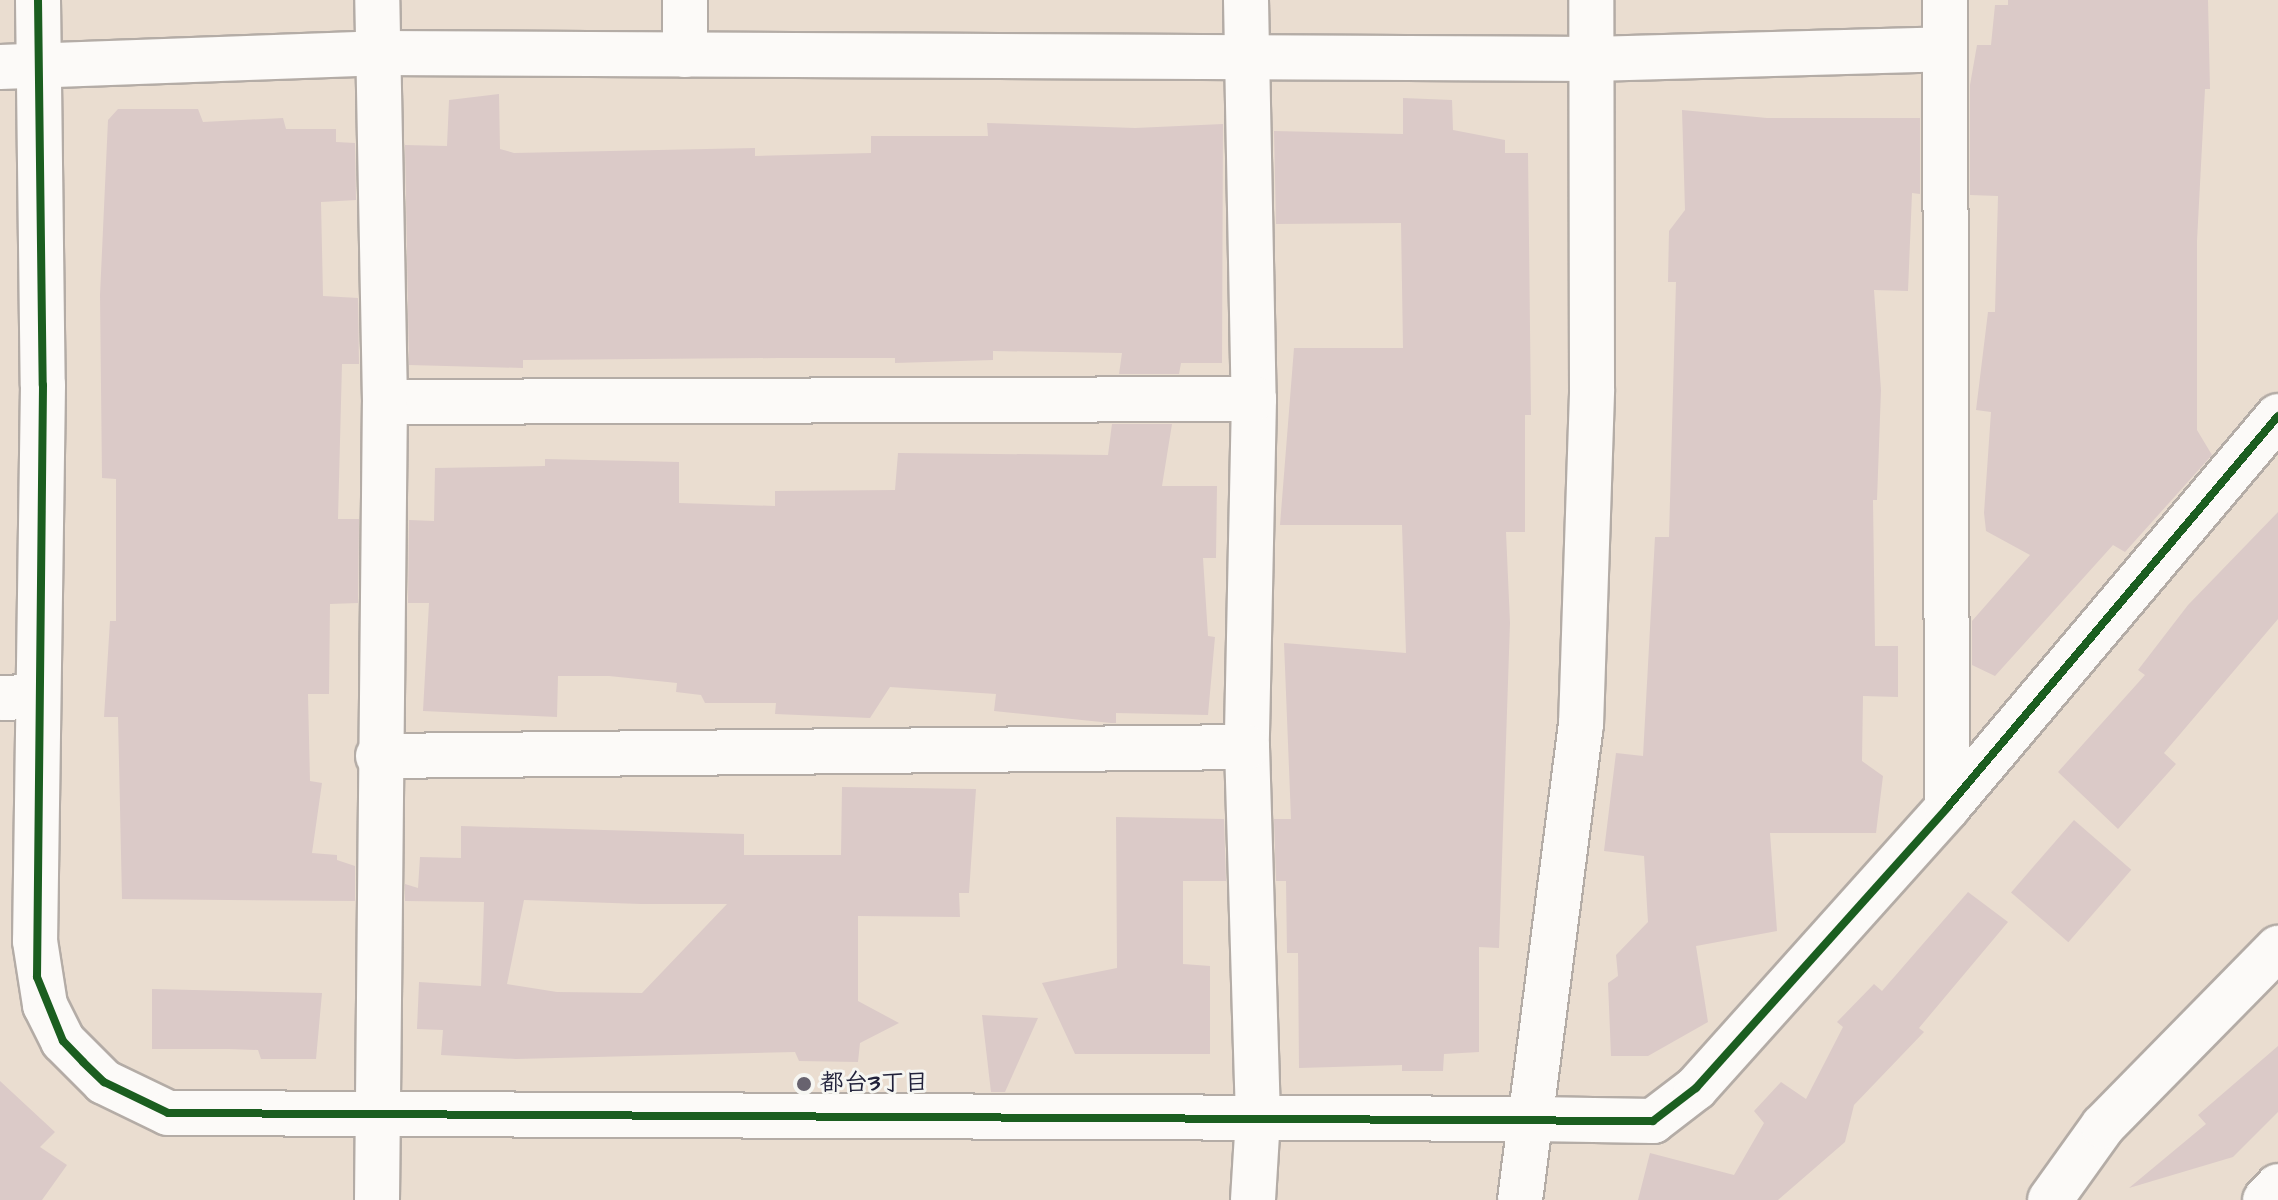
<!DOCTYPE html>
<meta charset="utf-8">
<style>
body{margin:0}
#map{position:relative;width:2278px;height:1200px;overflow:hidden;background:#eaddd0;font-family:"Architects Daughter","Klee One",sans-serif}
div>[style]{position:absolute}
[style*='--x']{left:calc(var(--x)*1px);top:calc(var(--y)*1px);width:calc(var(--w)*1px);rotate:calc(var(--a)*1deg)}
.building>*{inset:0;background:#dbcac8;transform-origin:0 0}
.roads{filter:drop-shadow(2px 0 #b4aca6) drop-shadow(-2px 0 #b4aca6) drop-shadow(0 2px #b4aca6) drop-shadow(0 -2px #b4aca6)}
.minor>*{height:44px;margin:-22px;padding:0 22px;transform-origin:22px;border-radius:22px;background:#fcfaf8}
.tertiary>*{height:44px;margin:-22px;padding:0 22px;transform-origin:22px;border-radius:22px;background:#fcfaf8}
.cycleway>*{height:8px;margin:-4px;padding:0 4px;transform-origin:4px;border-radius:4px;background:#1b5e20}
.dots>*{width:22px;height:22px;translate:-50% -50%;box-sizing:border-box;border:4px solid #f6f6f2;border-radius:50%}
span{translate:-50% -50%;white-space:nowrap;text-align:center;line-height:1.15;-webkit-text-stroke:6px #f6f6f2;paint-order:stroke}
.poi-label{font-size:24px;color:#22223b;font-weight:700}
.left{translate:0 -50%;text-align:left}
</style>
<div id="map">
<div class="building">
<div style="clip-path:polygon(2008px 0,2208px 0,2210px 89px,2205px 89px,2197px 241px,2197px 430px,2212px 455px,2125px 552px,2113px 545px,1995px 676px,1972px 665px,1972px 621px,2030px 555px,1986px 531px,1984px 513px,1991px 412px,1976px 410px,1988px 312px,1995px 312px,1998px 196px,1970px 195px,1970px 85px,1977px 45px,1991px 45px,1995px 5px,2008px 5px)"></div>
<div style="clip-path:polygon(499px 94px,500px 149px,514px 153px,755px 148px,755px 156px,871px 153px,871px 136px,988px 136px,987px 123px,1135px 128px,1223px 124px,1222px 363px,1181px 363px,1179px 374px,1119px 374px,1122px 353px,993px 351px,993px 360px,895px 363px,895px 358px,778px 358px,523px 360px,523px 368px,409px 365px,405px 145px,447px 146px,449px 100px)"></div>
<div style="clip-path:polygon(1403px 98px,1452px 100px,1453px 130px,1505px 140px,1505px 153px,1528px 153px,1531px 415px,1525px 415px,1525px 532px,1506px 532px,1510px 623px,1499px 948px,1479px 947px,1479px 1052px,1444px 1054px,1443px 1071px,1402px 1071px,1402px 1065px,1299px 1068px,1298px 953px,1287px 953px,1286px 881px,1276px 881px,1274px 819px,1291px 819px,1284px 643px,1406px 653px,1402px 525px,1280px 525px,1294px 348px,1403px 348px,1401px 223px,1276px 224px,1274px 131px,1403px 134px)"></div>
<div style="clip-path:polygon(118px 109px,198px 109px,203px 122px,283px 118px,286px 129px,336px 129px,336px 142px,355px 143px,356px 200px,321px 202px,323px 296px,358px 298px,359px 364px,342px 364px,338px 519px,359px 519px,358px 603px,330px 604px,329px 694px,308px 694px,310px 781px,322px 783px,312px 853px,337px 855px,337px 860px,355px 866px,355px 901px,122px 899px,118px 717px,104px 717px,110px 621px,116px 621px,116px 479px,102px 478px,100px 295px,108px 120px)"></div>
<div style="clip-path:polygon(1682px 110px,1767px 118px,1920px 118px,1920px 194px,1912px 193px,1908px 291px,1874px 290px,1881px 390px,1877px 500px,1873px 500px,1875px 646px,1898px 646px,1898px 697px,1863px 696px,1862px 761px,1883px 776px,1876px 833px,1770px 833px,1777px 931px,1696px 946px,1708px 1022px,1648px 1056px,1611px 1056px,1608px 983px,1618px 976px,1616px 955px,1648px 922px,1644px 856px,1604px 851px,1616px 753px,1643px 756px,1655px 537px,1669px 537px,1676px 282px,1668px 282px,1669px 231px,1685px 210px)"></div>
<div style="clip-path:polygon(1112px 424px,1172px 424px,1162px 486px,1217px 486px,1216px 558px,1203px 558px,1208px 636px,1215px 637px,1208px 715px,1116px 713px,1116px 723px,1111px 723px,994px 711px,996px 694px,890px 687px,870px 718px,775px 714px,776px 703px,705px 703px,701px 695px,676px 692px,677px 683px,609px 676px,558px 676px,557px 717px,423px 711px,429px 603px,408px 603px,409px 520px,434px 521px,435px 468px,545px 466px,545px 459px,679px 462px,679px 503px,775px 506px,775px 491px,895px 490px,898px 453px,1108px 455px)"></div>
<div style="clip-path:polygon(2278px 512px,2278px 619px,2164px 753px,2176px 764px,2118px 829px,2058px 772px,2145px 675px,2138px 670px,2188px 605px)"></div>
<div style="clip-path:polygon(evenodd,842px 787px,976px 789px,969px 893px,959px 893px,960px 917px,858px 916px,858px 1001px,899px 1023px,860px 1043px,858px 1062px,799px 1061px,795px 1052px,516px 1059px,441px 1055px,443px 1030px,417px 1029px,419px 982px,481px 986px,484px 902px,405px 901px,405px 884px,418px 888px,420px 857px,461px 858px,461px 826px,744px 834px,744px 855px,841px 855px,842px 787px,524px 900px,641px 904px,727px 904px,642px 993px,557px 992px,507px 984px,524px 900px)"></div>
<div style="clip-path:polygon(1116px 817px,1224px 819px,1226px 881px,1183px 881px,1183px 964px,1210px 966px,1210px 1054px,1075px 1054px,1042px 983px,1117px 968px)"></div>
<div style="left:2074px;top:820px;width:76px;height:96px;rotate:41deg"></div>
<div style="clip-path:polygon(1968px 892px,2008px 922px,1919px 1028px,1924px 1032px,1854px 1105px,1845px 1142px,1778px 1200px,1638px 1200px,1650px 1153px,1734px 1175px,1764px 1123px,1754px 1111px,1781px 1082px,1806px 1099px,1843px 1027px,1837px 1022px,1874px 984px,1882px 991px)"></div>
<div style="clip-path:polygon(152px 989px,322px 993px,316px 1059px,261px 1059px,258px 1050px,229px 1049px,152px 1049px)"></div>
<div style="clip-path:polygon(982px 1015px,1038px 1018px,1005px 1092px,991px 1092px)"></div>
<div style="clip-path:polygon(2278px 1046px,2278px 1112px,2233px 1157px,2129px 1188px,2206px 1124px,2198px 1115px)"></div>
<div style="clip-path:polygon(0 1081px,55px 1132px,40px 1147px,67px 1165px,42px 1200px,0 1200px)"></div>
</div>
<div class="roads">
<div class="minor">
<div style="--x:1246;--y:0;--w:399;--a:88.9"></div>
<div style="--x:1254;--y:399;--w:348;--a:91.2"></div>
<div style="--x:1247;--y:747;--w:371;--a:88.3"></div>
<div style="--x:1258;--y:1118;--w:82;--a:93.5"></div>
<div style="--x:1945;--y:0;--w:808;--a:89.86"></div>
<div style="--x:685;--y:55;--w:55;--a:-90"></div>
<div style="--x:0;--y:67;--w:378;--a:-2.1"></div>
<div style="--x:378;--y:53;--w:1214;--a:0.28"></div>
<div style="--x:1592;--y:59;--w:353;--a:-1.6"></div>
<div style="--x:385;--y:402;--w:869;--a:-0.2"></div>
<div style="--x:0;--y:698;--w:37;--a:-2"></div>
<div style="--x:378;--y:756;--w:869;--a:-0.59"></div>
<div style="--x:1534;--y:1119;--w:119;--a:1"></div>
<div style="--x:1653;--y:1121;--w:54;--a:-37.5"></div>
<div style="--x:1696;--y:1088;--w:376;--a:-48.1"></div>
<div style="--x:1947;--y:808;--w:513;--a:-49.82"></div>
<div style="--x:377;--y:1200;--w:798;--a:-89.43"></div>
<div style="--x:385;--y:402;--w:402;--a:-91.1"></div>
<div style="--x:2050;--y:1200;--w:91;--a:-54.4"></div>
<div style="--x:2103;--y:1126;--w:250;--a:-45.5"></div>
<div style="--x:2265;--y:1200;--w:19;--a:-47"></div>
</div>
<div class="tertiary">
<div style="--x:38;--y:0;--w:385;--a:89.3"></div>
<div style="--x:43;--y:385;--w:556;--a:90.82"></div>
<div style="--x:35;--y:941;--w:65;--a:81.1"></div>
<div style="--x:45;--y:1005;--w:40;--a:63.4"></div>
<div style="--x:63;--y:1041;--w:58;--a:45"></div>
<div style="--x:104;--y:1082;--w:71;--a:25.8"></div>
<div style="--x:168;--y:1113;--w:1366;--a:0.25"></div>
<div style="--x:1520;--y:1200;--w:479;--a:-82.7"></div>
<div style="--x:1581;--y:725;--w:336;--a:-88.1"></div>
<div style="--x:1592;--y:389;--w:389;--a:-90.1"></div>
</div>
</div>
<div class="cycleway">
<div style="--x:38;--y:0;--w:385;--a:89.3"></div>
<div style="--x:43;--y:385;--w:592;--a:90.58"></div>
<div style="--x:37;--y:977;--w:69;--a:67.9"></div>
<div style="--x:63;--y:1041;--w:29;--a:46"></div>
<div style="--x:83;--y:1062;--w:29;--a:44"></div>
<div style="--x:104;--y:1082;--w:71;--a:25.8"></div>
<div style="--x:168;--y:1113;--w:1485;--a:0.31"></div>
<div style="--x:1653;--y:1121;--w:54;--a:-37.5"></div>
<div style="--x:1696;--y:1088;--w:376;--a:-48.1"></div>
<div style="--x:1947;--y:808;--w:513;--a:-49.82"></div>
</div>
<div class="dots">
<div style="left:804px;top:1084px;background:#68636f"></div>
</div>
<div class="poi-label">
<span class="left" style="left:820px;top:1084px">都台3丁目</span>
</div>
</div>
